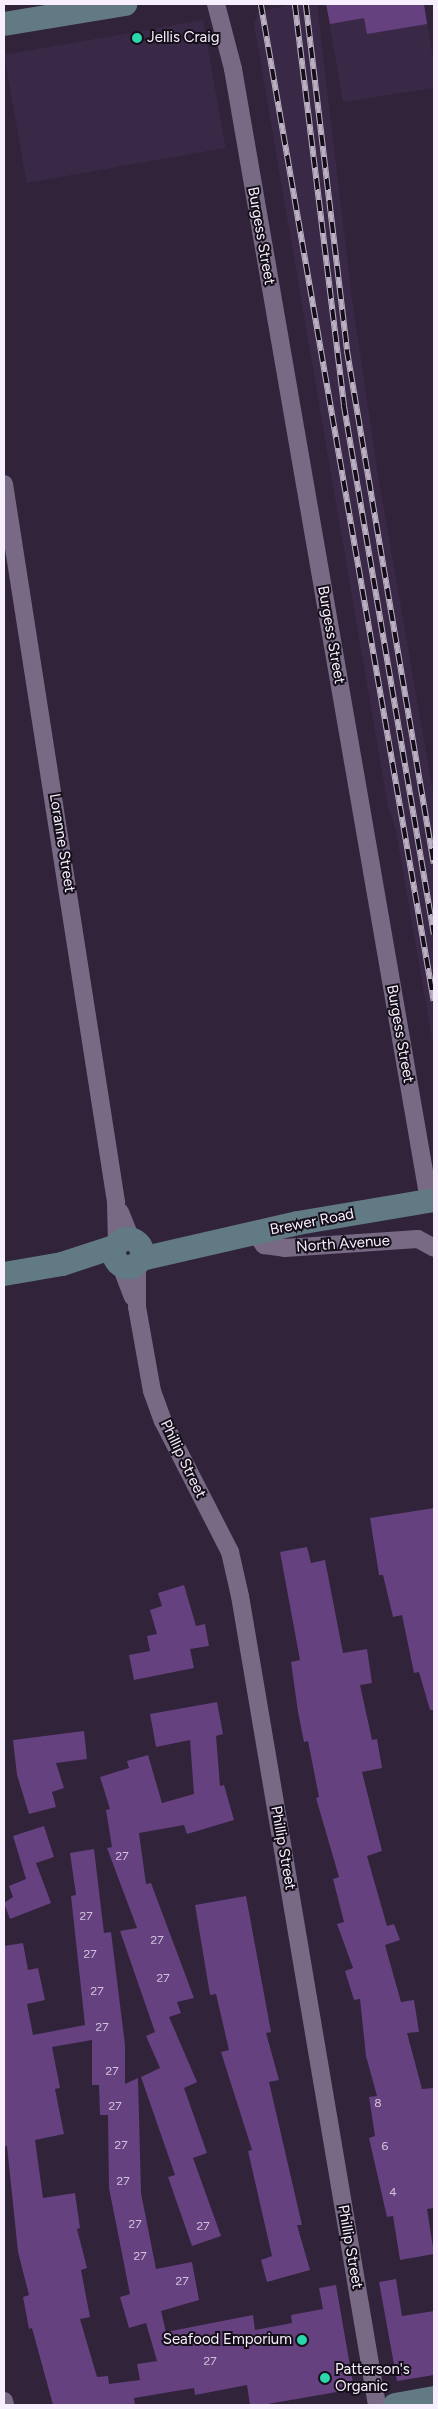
<!DOCTYPE html>
<style>
body{margin:0}
#map{position:relative;width:438px;height:2409px;overflow:hidden;background:#30233a;font-family:Figtree,sans-serif}
div>[style]{position:absolute}
[style*='--x']{left:calc(var(--x)*1px);top:calc(var(--y)*1px);width:calc(var(--w)*1px);rotate:calc(var(--a)*1deg)}
.built>*{inset:0;background:#3a2946;transform-origin:0 0}
.building>*{inset:0;background:#65417f}
.street>*{height:18px;margin:-9px;padding:0 9px;transform-origin:9px;border-radius:9px;background:#786a85}
.secondary>*{height:24px;margin:-12px;padding:0 12px;transform-origin:12px;border-radius:12px;background:#617a84}
.secondary>.ring{margin:-12px;padding:0;box-sizing:content-box;background:none;border:24px solid #617a84;border-radius:50%}
.rail>*{height:5.5px;margin-top:-2.75px;transform-origin:0;background:repeating-linear-gradient(90deg,#150f19 0 11px,#bab0c2 0 22px);box-sizing:border-box;border-block:1px solid #bab0c2}
.dots>*{width:14px;height:14px;translate:-50% -50%;box-sizing:border-box;border:2px solid #150f19;border-radius:50%}
span{translate:-50% -50%;white-space:nowrap;text-align:center;line-height:1.15;-webkit-text-stroke:4px #150f19;paint-order:stroke}
.number-label{font-size:12px;color:#d2c4de}
.number-label span{-webkit-text-stroke-width:0}
.poi-label{font-size:15px;color:#f7effe}
.left{translate:0 -50%;text-align:left}
.right{translate:-100% -50%;text-align:right}
.street-label{font-size:15px;color:#f7effe}
.frame{position:absolute;inset:0;border:5px solid #f7effe;pointer-events:none}
</style>
<div id="map">
<div class="built">
<div style="clip-path:polygon(293px 4px,317px 4px,352px 299px,378px 475px,434px 798px,434px 1050px,396px 831px,388px 807px,254px 24px,258px 12px)"></div>
<div style="clip-path:polygon(326px 4px,424px 4px,434px 65px,434px 88px,343px 102px)"></div>
<div style="left:203px;top:20px;width:130px;height:202px;rotate:80deg"></div>
</div>
<div class="building">
<div style="clip-path:polygon(326px 4px,424px 4px,427px 24px,367px 34px,364px 18px,330px 24px)"></div>
<div style="clip-path:polygon(434px 1508px,434px 1710px,430px 1710px,419px 1672px,414px 1673px,402px 1615px,393px 1617px,383px 1575px,379px 1575px,370px 1518px)"></div>
<div style="clip-path:polygon(307px 1547px,311px 1563px,325px 1560px,343px 1653px,367px 1649px,372px 1683px,360px 1685px,372px 1740px,377px 1739px,382px 1768px,362px 1772px,382px 1851px,367px 1856px,387px 1926px,394px 1924px,400px 1940px,385px 1945px,401px 2002px,414px 2000px,419px 2032px,407px 2033px,422px 2089px,434px 2088px,434px 2208px,427px 2209px,434px 2254px,400px 2260px,393px 2216px,387px 2217px,369px 2138px,375px 2136px,369px 2097px,377px 2096px,366px 2056px,360px 1999px,354px 2000px,345px 1971px,353px 1968px,337px 1924px,344px 1922px,333px 1879px,339px 1877px,316px 1798px,319px 1797px,308px 1741px,304px 1742px,298px 1712px,291px 1662px,300px 1660px,280px 1552px)"></div>
<div style="clip-path:polygon(184px 1585px,196px 1626px,205px 1624px,209px 1646px,190px 1649px,194px 1668px,134px 1680px,129px 1655px,150px 1651px,147px 1636px,157px 1634px,150px 1610px,162px 1606px,158px 1593px)"></div>
<div style="clip-path:polygon(217px 1702px,223px 1734px,216px 1736px,220px 1786px,224px 1785px,234px 1820px,187px 1834px,184px 1825px,139px 1833px,146px 1884px,151px 1883px,194px 1998px,177px 2002px,181px 2013px,169px 2017px,197px 2082px,184px 2088px,207px 2153px,193px 2158px,221px 2236px,192px 2246px,168px 2177px,175px 2175px,141px 2077px,160px 2068px,146px 2036px,155px 2032px,120px 1931px,137px 1928px,107px 1848px,112px 1847px,106px 1810px,110px 1809px,100px 1777px,129px 1768px,127px 1761px,148px 1755px,162px 1803px,194px 1794px,190px 1740px,156px 1747px,150px 1714px)"></div>
<div style="clip-path:polygon(84px 1731px,87px 1759px,56px 1763px,64px 1788px,52px 1792px,56px 1807px,29px 1814px,17px 1775px,13px 1740px)"></div>
<div style="clip-path:polygon(44px 1826px,54px 1857px,36px 1863px,51px 1903px,10px 1919px,4px 1903px,13px 1897px,9px 1886px,26px 1879px,13px 1836px)"></div>
<div style="clip-path:polygon(evenodd,94px 1849px,104px 1933px,111px 1932px,125px 2045px,125px 2084px,138px 2078px,141px 2193px,156px 2269px,192px 2262px,199px 2300px,161px 2311px,166px 2332px,253px 2315px,255px 2330px,292px 2323px,291px 2315px,323px 2309px,319px 2288px,336px 2285px,354px 2389px,262px 2405px,250px 2405px,247px 2385px,195px 2395px,194px 2388px,134px 2398px,135px 2405px,53px 2405px,32px 2328px,29px 2329px,23px 2297px,29px 2295px,18px 2252px,7px 2146px,4px 2147px,4px 1946px,23px 1943px,28px 1970px,38px 1968px,45px 2000px,27px 2004px,33px 2035px,85px 2025px,71px 1896px,76px 1895px,70px 1853px,94px 1849px,92px 2040px,92px 2085px,99px 2085px,100px 2115px,108px 2115px,109px 2188px,130px 2294px,120px 2297px,129px 2328px,146px 2323px,157px 2361px,137px 2364px,140px 2380px,109px 2384px,108px 2376px,97px 2377px,80px 2319px,90px 2317px,81px 2270px,87px 2268px,77px 2229px,80px 2228px,75px 2193px,43px 2198px,35px 2140px,64px 2134px,55px 2089px,60px 2088px,52px 2047px,92px 2040px)"></div>
<div style="clip-path:polygon(246px 1896px,271px 2032px,266px 2033px,279px 2080px,269px 2082px,302px 2225px,297px 2225px,310px 2270px,267px 2282px,261px 2260px,272px 2256px,248px 2151px,252px 2150px,221px 2052px,229px 2050px,216px 1994px,210px 1995px,195px 1905px)"></div>
<div style="clip-path:polygon(396px 2279px,402px 2316px,434px 2311px,434px 2375px,397px 2381px,379px 2282px)"></div>
</div>
<div class="street">
<div style="--x:216;--y:4;--w:67;--a:75.3"></div>
<div style="--x:233;--y:69;--w:1148;--a:80.17"></div>
<div style="--x:4;--y:484;--w:727;--a:81.13"></div>
<div style="--x:116;--y:1202;--w:42;--a:88.6"></div>
<div style="--x:120;--y:1212;--w:29;--a:68"></div>
<div style="--x:256;--y:1234;--w:14;--a:54"></div>
<div style="--x:264;--y:1245;--w:21;--a:8"></div>
<div style="--x:285;--y:1248;--w:133;--a:-3.9"></div>
<div style="--x:418;--y:1239;--w:18;--a:29"></div>
<div style="--x:137;--y:1264;--w:43;--a:90"></div>
<div style="--x:137;--y:1307;--w:85;--a:79.9"></div>
<div style="--x:152;--y:1391;--w:32;--a:70"></div>
<div style="--x:163;--y:1421;--w:147;--a:62.9"></div>
<div style="--x:230;--y:1552;--w:45;--a:77.2"></div>
<div style="--x:240;--y:1596;--w:821;--a:80.39"></div>
<div style="--x:121;--y:1266;--w:33;--a:69"></div>
<div style="--x:4;--y:2401;--w:4;--a:76"></div>
</div>
<div class="secondary">
<div style="--x:4;--y:24;--w:123;--a:-9.4"></div>
<div class="ring" style="left:114px;top:1239px;width:4px;height:4px"></div>
<div style="--x:141;--y:1259;--w:161;--a:-12.9"></div>
<div style="--x:298;--y:1223;--w:138;--a:-9.6"></div>
<div style="--x:4;--y:1274;--w:59;--a:-9.8"></div>
<div style="--x:62;--y:1264;--w:55;--a:-18.1"></div>
<div style="--x:395;--y:2405;--w:40;--a:-10"></div>
</div>
<div class="rail">
<div style="--x:261;--y:4;--w:1012;--a:80.16"></div>
<div style="--x:295;--y:4;--w:404;--a:83"></div>
<div style="--x:344;--y:405;--w:537;--a:80.34"></div>
<div style="--x:306;--y:4;--w:348;--a:83.2"></div>
<div style="--x:347;--y:350;--w:521;--a:80.39"></div>
</div>
<div class="dots">
<div style="left:137px;top:38px;background:#2cd5ab"></div>
<div style="left:302px;top:2340px;background:#2cd5ab"></div>
<div style="left:325px;top:2378px;background:#2cd5ab"></div>
</div>
<div class="number-label">
<span style="left:122px;top:1857px">27</span>
<span style="left:86px;top:1917px">27</span>
<span style="left:157px;top:1941px">27</span>
<span style="left:90px;top:1955px">27</span>
<span style="left:163px;top:1979px">27</span>
<span style="left:97px;top:1992px">27</span>
<span style="left:102px;top:2028px">27</span>
<span style="left:112px;top:2072px">27</span>
<span style="left:378px;top:2104px">8</span>
<span style="left:115px;top:2107px">27</span>
<span style="left:121px;top:2146px">27</span>
<span style="left:385px;top:2147px">6</span>
<span style="left:123px;top:2182px">27</span>
<span style="left:393px;top:2193px">4</span>
<span style="left:135px;top:2225px">27</span>
<span style="left:203px;top:2227px">27</span>
<span style="left:140px;top:2257px">27</span>
<span style="left:182px;top:2282px">27</span>
<span style="left:210px;top:2362px">27</span>
</div>
<div class="poi-label">
<span class="left" style="left:147px;top:38px">Jellis Craig</span>
<span class="right" style="left:292px;top:2340px">Seafood Emporium</span>
<span class="left" style="left:335px;top:2378px">Patterson's<br>Organic</span>
</div>
<div class="street-label">
<span style="left:261px;top:236px;rotate:80deg">Burgess Street</span>
<span style="left:331px;top:635px;rotate:80deg">Burgess Street</span>
<span style="left:62px;top:843px;rotate:81deg">Loranne Street</span>
<span style="left:400px;top:1034px;rotate:80deg">Burgess Street</span>
<span style="left:312px;top:1222px;rotate:-11deg">Brewer Road</span>
<span style="left:343px;top:1244px;rotate:-4deg">North Avenue</span>
<span style="left:183px;top:1459px;rotate:64deg">Phillip Street</span>
<span style="left:283px;top:1848px;rotate:80deg">Phillip Street</span>
<span style="left:350px;top:2247px;rotate:80deg">Phillip Street</span>
</div>
<div class="frame"></div>
</div>
